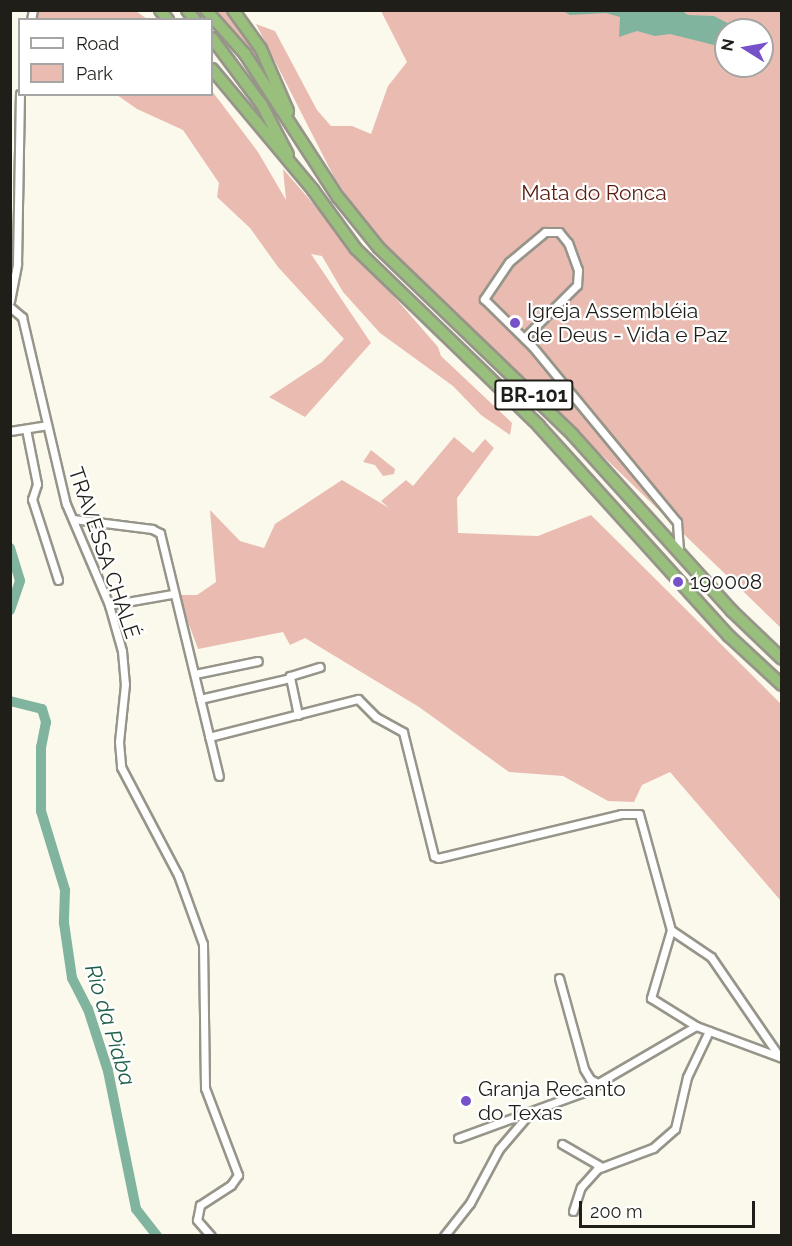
<!DOCTYPE html>
<meta charset="utf-8">
<style>
body{margin:0}
#map{position:relative;width:792px;height:1246px;overflow:hidden;background:#fbf9ec;font-family:Raleway,sans-serif}
div>[style]{position:absolute}
[style*='--x']{left:calc(var(--x)*1px);top:calc(var(--y)*1px);width:calc(var(--w)*1px);rotate:calc(var(--a)*1deg)}
.green>*{inset:0;background:#eabcb1}
.water>*{inset:0;background:#80b49e}
.river>*{height:10px;margin:-5px;padding:0 5px;transform-origin:5px;border-radius:5px;background:#80b49e}
.roads{filter:drop-shadow(2px 0 #97958a) drop-shadow(-2px 0 #97958a) drop-shadow(0 2px #97958a) drop-shadow(0 -2px #97958a)}
.minor>*{height:7px;margin:-3.5px;padding:0 3.5px;transform-origin:3.5px;border-radius:3.5px;background:#fff}
.highway>*{height:10px;margin:-5px;padding:0 5px;transform-origin:5px;border-radius:5px;background:#98c07c}
.dots>*{width:16px;height:16px;translate:-50% -50%;box-sizing:border-box;border:3px solid #fff;border-radius:50%}
span{translate:-50% -50%;white-space:nowrap;text-align:center;line-height:1.15;-webkit-text-stroke:4.5px #fff;paint-order:stroke}
.shield-label span{padding:2px 4px;background:#fff;border:2px solid;border-radius:4px;-webkit-text-stroke-width:0}
.shield-label{font-size:20px;color:#1f1e19;font-weight:700}
.park-label{font-size:21px;color:#5a1d11}
.poi-label{font-size:21px;color:#1f1e19}
.left{translate:0 -50%;text-align:left}
.street-label{font-size:21px;color:#1f1e19}
.water-label{font-size:22px;color:#205f49;font-style:italic}
.frame{position:absolute;inset:0;border:12px solid #1f1e19;pointer-events:none}
.legend{position:absolute;left:18px;top:18px;width:195px;height:78px;box-sizing:border-box;background:#fff;border:2px solid #a5a5a3;margin:0;padding:8px 10px;list-style:none;font-size:18px;color:#1f1e19}
.legend li{display:flex;align-items:center;gap:12px;height:30px}
.legend b{width:30px;border:2px solid #a5a5a3}
.north{position:absolute;left:714px;top:18px;width:60px;height:60px;box-sizing:border-box;background:#fff;border:2px solid #a5a5a3;border-radius:50%;rotate:281deg;font-size:16px;font-weight:700;line-height:24px;text-align:center;color:#1f1e19}
.north::after{content:'';display:block;margin:auto;width:21px;height:27px;background:#7651ca;clip-path:polygon(50% 0,100% 100%,50% 72%,0 100%)}
.scale{position:absolute;left:579px;top:1201px;width:176px;height:27px;box-sizing:border-box;border:3px solid #1f1e19;border-top:0;padding-left:8px;font-size:18px;line-height:21px;white-space:nowrap;color:#1f1e19;-webkit-text-stroke:4px #fff;paint-order:stroke}
</style>
<div id="map">
<div class="green">
<div style="clip-path:polygon(35px 10px,136px 11px,147px 19px,34px 20px)"></div>
<div style="clip-path:polygon(210px 11px,228px 11px,260px 52px,281px 101px)"></div>
<div style="clip-path:polygon(evenodd,381px 11px,781px 11px,781px 628px,376px 237px,335px 179px,256px 24px,275px 31px,317px 110px,331px 126px,352px 126px,371px 134px,388px 86px,407px 62px,381px 11px,726px 30px,762px 30px,762px 66px,726px 66px,726px 30px)"></div>
<div style="clip-path:polygon(212px 91px,258px 152px,286px 200px,283px 169px,438px 347px,441px 356px,512px 423px,510px 435px,481px 415px,453px 386px,380px 333px,343px 292px,322px 256px,311px 254px,371px 343px,305px 417px,269px 397px,322px 362px,344px 339px,278px 267px,250px 228px,217px 197px,219px 183px,183px 130px,137px 109px,117px 95px,212px 94px)"></div>
<div style="clip-path:polygon(454px 437px,473px 453px,485px 439px,494px 448px,457px 498px,458px 533px,538px 536px,591px 515px,781px 704px,781px 901px,670px 772px,642px 785px,634px 802px,608px 801px,563px 776px,509px 772px,419px 707px,305px 638px,290px 645px,283px 632px,198px 649px,178px 595px,197px 595px,216px 582px,210px 510px,240px 541px,264px 548px,275px 524px,342px 480px,389px 508px,381px 501px,406px 480px,413px 486px)"></div>
<div style="clip-path:polygon(371px 450px,395px 469px,394px 474px,383px 476px,375px 465px,363px 462px)"></div>
</div>
<div class="water">
<div style="clip-path:polygon(563px 11px,682px 11px,688px 15px,714px 16px,741px 30px,726px 30px,726px 48px,670px 34px,655px 36px,637px 31px,619px 37px,620px 17px,606px 13px,570px 15px)"></div>
</div>
<div class="river">
<div style="--x:10;--y:548;--w:34;--a:73"></div>
<div style="--x:20;--y:581;--w:31;--a:109"></div>
<div style="--x:10;--y:701;--w:33;--a:14"></div>
<div style="--x:42;--y:709;--w:14;--a:73"></div>
<div style="--x:46;--y:722;--w:25;--a:101"></div>
<div style="--x:41;--y:747;--w:64;--a:90"></div>
<div style="--x:41;--y:811;--w:83;--a:73.1"></div>
<div style="--x:65;--y:890;--w:33;--a:92"></div>
<div style="--x:64;--y:923;--w:56;--a:81.7"></div>
<div style="--x:72;--y:978;--w:35;--a:63"></div>
<div style="--x:88;--y:1009;--w:65;--a:72.1"></div>
<div style="--x:108;--y:1071;--w:141;--a:78.5"></div>
<div style="--x:136;--y:1209;--w:34;--a:52"></div>
</div>
<div class="roads">
<div class="minor">
<div style="--x:31;--y:20;--w:10;--a:-79"></div>
<div style="--x:10;--y:301;--w:38;--a:-79"></div>
<div style="--x:17;--y:264;--w:170;--a:-89"></div>
<div style="--x:10;--y:307;--w:16;--a:40"></div>
<div style="--x:22;--y:317;--w:192;--a:76.8"></div>
<div style="--x:66;--y:504;--w:110;--a:66.9"></div>
<div style="--x:109;--y:605;--w:48;--a:74.2"></div>
<div style="--x:122;--y:651;--w:33;--a:85"></div>
<div style="--x:125;--y:684;--w:58;--a:95.9"></div>
<div style="--x:119;--y:742;--w:25;--a:85"></div>
<div style="--x:121;--y:767;--w:122;--a:62.2"></div>
<div style="--x:178;--y:875;--w:73;--a:70.1"></div>
<div style="--x:203;--y:944;--w:144;--a:89.2"></div>
<div style="--x:205;--y:1088;--w:93;--a:69.2"></div>
<div style="--x:238;--y:1175;--w:12;--a:125"></div>
<div style="--x:231;--y:1185;--w:37;--a:147"></div>
<div style="--x:200;--y:1205;--w:15;--a:101"></div>
<div style="--x:197;--y:1220;--w:21;--a:49"></div>
<div style="--x:524;--y:338;--w:75;--a:-45"></div>
<div style="--x:577;--y:285;--w:15;--a:-86"></div>
<div style="--x:578;--y:270;--w:29;--a:-110"></div>
<div style="--x:568;--y:243;--w:14;--a:-129"></div>
<div style="--x:559;--y:232;--w:14;--a:180"></div>
<div style="--x:545;--y:232;--w:47;--a:140.2"></div>
<div style="--x:509;--y:262;--w:45;--a:124"></div>
<div style="--x:484;--y:299;--w:67;--a:44.4"></div>
<div style="--x:532;--y:346;--w:228;--a:50.5"></div>
<div style="--x:677;--y:522;--w:30;--a:86"></div>
<div style="--x:26;--y:429;--w:56;--a:78.7"></div>
<div style="--x:37;--y:484;--w:16;--a:108"></div>
<div style="--x:32;--y:499;--w:85;--a:72.2"></div>
<div style="--x:10;--y:431;--w:37;--a:-9"></div>
<div style="--x:73;--y:519;--w:80;--a:7.2"></div>
<div style="--x:152;--y:529;--w:9;--a:27"></div>
<div style="--x:160;--y:533;--w:250;--a:76.4"></div>
<div style="--x:109;--y:605;--w:64;--a:-9.9"></div>
<div style="--x:195;--y:674;--w:64;--a:-11.7"></div>
<div style="--x:200;--y:699;--w:92;--a:-13.1"></div>
<div style="--x:298;--y:715;--w:40;--a:-102"></div>
<div style="--x:290;--y:676;--w:31;--a:-17"></div>
<div style="--x:209;--y:737;--w:154;--a:-14.3"></div>
<div style="--x:358;--y:699;--w:25;--a:45"></div>
<div style="--x:376;--y:717;--w:31;--a:29"></div>
<div style="--x:403;--y:732;--w:128;--a:76"></div>
<div style="--x:434;--y:856;--w:4;--a:27"></div>
<div style="--x:438;--y:858;--w:188;--a:-13.5"></div>
<div style="--x:621;--y:814;--w:18;--a:0"></div>
<div style="--x:639;--y:814;--w:120;--a:74.6"></div>
<div style="--x:671;--y:930;--w:71;--a:106.4"></div>
<div style="--x:651;--y:998;--w:53;--a:31.9"></div>
<div style="--x:696;--y:1026;--w:92;--a:20.4"></div>
<div style="--x:671;--y:930;--w:48;--a:34"></div>
<div style="--x:711;--y:957;--w:120;--a:55.5"></div>
<div style="--x:559;--y:978;--w:94;--a:74.6"></div>
<div style="--x:584;--y:1069;--w:12;--a:59"></div>
<div style="--x:590;--y:1079;--w:11;--a:27"></div>
<div style="--x:458;--y:1138;--w:131;--a:-20.1"></div>
<div style="--x:581;--y:1093;--w:133;--a:-30.2"></div>
<div style="--x:562;--y:1144;--w:46;--a:29.9"></div>
<div style="--x:573;--y:1211;--w:25;--a:-72"></div>
<div style="--x:581;--y:1187;--w:24;--a:-48"></div>
<div style="--x:597;--y:1169;--w:60;--a:-20.6"></div>
<div style="--x:653;--y:1148;--w:29;--a:-41"></div>
<div style="--x:675;--y:1129;--w:53;--a:-77"></div>
<div style="--x:687;--y:1077;--w:51;--a:-64.4"></div>
<div style="--x:444;--y:1236;--w:42;--a:-51.8"></div>
<div style="--x:470;--y:1203;--w:61;--a:-61.8"></div>
<div style="--x:499;--y:1149;--w:46;--a:-49.4"></div>
</div>
<div class="highway">
<div style="--x:160;--y:10;--w:13;--a:51"></div>
<div style="--x:187;--y:10;--w:13;--a:51"></div>
<div style="--x:206;--y:10;--w:59;--a:48.4"></div>
<div style="--x:245;--y:54;--w:171;--a:57"></div>
<div style="--x:338;--y:197;--w:65;--a:51.2"></div>
<div style="--x:379;--y:248;--w:269;--a:43.9"></div>
<div style="--x:573;--y:435;--w:237;--a:47.9"></div>
<div style="--x:732;--y:611;--w:69;--a:43.8"></div>
<div style="--x:233;--y:10;--w:48;--a:54.3"></div>
<div style="--x:261;--y:49;--w:68;--a:66.5"></div>
<div style="--x:212;--y:38;--w:84;--a:53.3"></div>
<div style="--x:262;--y:105;--w:56;--a:62.5"></div>
<div style="--x:212;--y:69;--w:158;--a:50.1"></div>
<div style="--x:313;--y:190;--w:73;--a:53.9"></div>
<div style="--x:356;--y:249;--w:255;--a:44"></div>
<div style="--x:539;--y:426;--w:283;--a:47.9"></div>
<div style="--x:729;--y:636;--w:72;--a:42.8"></div>
</div>
</div>
<div class="dots">
<div style="left:515px;top:323px;background:#7651ca"></div>
<div style="left:678px;top:582px;background:#7651ca"></div>
<div style="left:466px;top:1101px;background:#7651ca"></div>
</div>
<div class="shield-label">
<span style="left:534px;top:395px">BR-101</span>
</div>
<div class="park-label">
<span style="left:594px;top:193px">Mata do Ronca</span>
</div>
<div class="poi-label">
<span class="left" style="left:527px;top:323px">Igreja Assembléia<br>de Deus - Vida e Paz</span>
<span class="left" style="left:690px;top:582px">190008</span>
<span class="left" style="left:478px;top:1101px">Granja Recanto<br>do Texas</span>
</div>
<div class="street-label">
<span style="left:104px;top:553px;rotate:71deg">TRAVESSA CHALÉ</span>
</div>
<div class="water-label">
<span style="left:110px;top:1025px;rotate:73deg">Rio da Piaba</span>
</div>
<div class="frame"></div>
<ul class="legend">
<li><b style="height:8px;background:#fff"></b>Road</li>
<li><b style="height:16px;background:#eabcb1"></b>Park</li>
</ul>
<div class="north">N</div>
<div class="scale">200 m</div>
</div>
